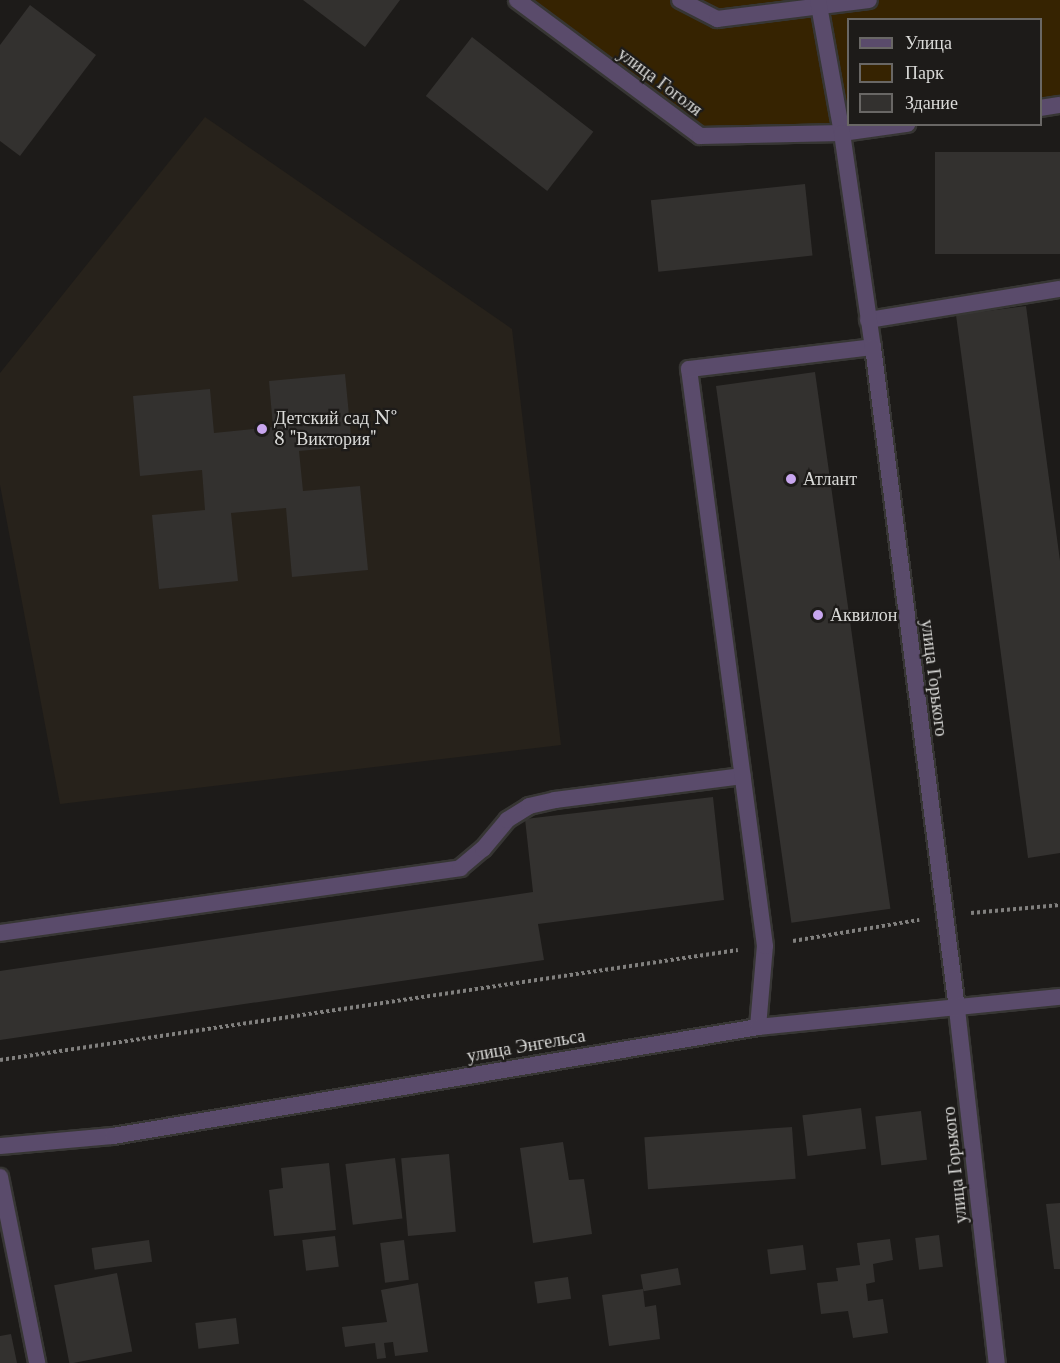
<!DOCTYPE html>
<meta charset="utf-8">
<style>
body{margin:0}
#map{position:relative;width:1060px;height:1363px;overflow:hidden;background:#1d1b19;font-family:"Libre Baskerville",serif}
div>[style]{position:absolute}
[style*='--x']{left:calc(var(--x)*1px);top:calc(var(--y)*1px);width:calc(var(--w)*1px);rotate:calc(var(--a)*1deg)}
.built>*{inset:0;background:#27221b}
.green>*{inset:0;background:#362301}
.building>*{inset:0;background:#33312f;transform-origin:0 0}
.path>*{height:4px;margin-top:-2px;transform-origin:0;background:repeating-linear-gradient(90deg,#81807e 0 3px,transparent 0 6px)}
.roads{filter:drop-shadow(2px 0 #373634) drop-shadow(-2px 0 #373634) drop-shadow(0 2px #373634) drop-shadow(0 -2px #373634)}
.service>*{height:16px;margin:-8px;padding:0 8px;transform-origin:8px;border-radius:8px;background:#5a4b6b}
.pedestrian>*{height:16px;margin:-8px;padding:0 8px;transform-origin:8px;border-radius:8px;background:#5a4b6b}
.minor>*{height:16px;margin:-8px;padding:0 8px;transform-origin:8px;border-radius:8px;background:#5a4b6b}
.tertiary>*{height:16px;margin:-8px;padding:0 8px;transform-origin:8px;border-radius:8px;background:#5a4b6b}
.dots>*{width:16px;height:16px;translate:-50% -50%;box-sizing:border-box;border:3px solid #1d1b19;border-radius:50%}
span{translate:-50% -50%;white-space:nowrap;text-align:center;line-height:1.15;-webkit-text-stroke:4.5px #1d1b19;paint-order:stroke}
.street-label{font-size:18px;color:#dadad8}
.poi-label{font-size:18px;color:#dadad8}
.left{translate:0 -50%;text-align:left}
.legend{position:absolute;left:847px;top:18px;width:195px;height:108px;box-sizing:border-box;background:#1d1b19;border:2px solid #696765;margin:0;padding:8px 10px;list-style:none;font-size:18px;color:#dadad8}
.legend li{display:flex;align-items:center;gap:12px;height:30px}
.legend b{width:30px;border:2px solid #696765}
</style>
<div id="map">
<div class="built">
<div style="clip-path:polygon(205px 117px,512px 329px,561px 745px,60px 804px,0 485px,0 373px)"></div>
</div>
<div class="green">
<div style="clip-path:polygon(517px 0,1060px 0,1060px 105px,1041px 108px,1040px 20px,848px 20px,848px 124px,700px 136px)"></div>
</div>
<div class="building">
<div style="clip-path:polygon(303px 0,400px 0,365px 47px)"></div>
<div style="clip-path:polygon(30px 5px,96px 55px,20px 156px,0 141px,0 45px)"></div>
<div style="left:472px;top:37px;width:154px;height:75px;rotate:38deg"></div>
<div style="left:1060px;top:152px;width:102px;height:125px;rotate:90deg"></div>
<div style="left:805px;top:184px;width:72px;height:155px;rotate:84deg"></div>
<div style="clip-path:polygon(1026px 306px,1060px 561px,1060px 853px,1028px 858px,956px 315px)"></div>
<div style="left:815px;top:372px;width:542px;height:100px;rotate:82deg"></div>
<div style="clip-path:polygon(345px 374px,352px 446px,299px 451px,303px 491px,360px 486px,368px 570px,292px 577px,286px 508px,231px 513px,238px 581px,159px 589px,152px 515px,205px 510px,202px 470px,140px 476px,133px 396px,210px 389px,214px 433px,273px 427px,269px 381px)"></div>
<div style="clip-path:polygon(713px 797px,724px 900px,538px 924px,544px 960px,0 1040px,0 971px,533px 892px,525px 819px)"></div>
<div style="left:861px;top:1108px;width:41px;height:59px;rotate:83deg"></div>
<div style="left:921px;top:1111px;width:49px;height:46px;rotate:83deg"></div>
<div style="left:792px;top:1127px;width:52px;height:148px;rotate:86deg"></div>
<div style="clip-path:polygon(563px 1142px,569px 1180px,584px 1179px,592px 1234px,533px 1243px,520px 1148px)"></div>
<div style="left:449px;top:1154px;width:78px;height:48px;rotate:85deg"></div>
<div style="left:395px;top:1158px;width:61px;height:50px;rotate:83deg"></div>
<div style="clip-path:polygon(329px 1163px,336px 1230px,274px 1236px,269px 1190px,283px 1188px,281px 1168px)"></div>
<div style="clip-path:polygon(1060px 1203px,1060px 1269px,1054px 1269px,1046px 1204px)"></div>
<div style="left:939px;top:1235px;width:32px;height:24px;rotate:83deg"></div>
<div style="left:335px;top:1236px;width:31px;height:33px;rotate:83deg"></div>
<div style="clip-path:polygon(890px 1239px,893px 1260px,873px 1264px,875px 1282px,866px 1284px,868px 1301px,883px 1299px,888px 1333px,853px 1338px,848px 1311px,821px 1314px,817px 1283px,838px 1281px,836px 1268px,860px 1265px,857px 1243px)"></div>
<div style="left:149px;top:1240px;width:22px;height:58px;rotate:82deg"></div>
<div style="left:404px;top:1240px;width:40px;height:24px;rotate:83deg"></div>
<div style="left:803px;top:1245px;width:25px;height:36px;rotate:83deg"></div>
<div style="left:678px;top:1268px;width:17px;height:38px;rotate:80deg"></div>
<div style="left:117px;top:1273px;width:80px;height:64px;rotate:79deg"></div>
<div style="left:568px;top:1277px;width:22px;height:34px;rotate:82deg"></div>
<div style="clip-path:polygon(418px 1283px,428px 1352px,395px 1356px,393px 1342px,384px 1343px,386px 1358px,377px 1359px,375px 1343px,345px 1347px,342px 1327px,387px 1322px,381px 1290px)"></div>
<div style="clip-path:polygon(643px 1289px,645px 1307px,656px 1305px,660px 1339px,609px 1346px,602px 1295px)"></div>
<div style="left:236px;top:1318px;width:26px;height:41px;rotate:83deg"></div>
<div style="clip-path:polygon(11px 1334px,17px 1363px,0 1363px,0 1336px)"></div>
</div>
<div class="path">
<div style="--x:971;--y:913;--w:89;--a:-5.1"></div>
<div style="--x:793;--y:941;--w:128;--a:-9.5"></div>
<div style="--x:0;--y:1060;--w:746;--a:-8.48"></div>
</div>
<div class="roads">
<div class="service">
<div style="--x:868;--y:320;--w:194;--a:-9.2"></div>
<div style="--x:0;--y:933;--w:465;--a:-8"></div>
<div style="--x:460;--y:868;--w:30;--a:-40"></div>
<div style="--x:483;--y:849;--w:38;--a:-50"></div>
<div style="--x:507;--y:820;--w:26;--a:-32"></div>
<div style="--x:529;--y:806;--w:27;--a:-13"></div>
<div style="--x:555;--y:800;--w:189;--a:-7.3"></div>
<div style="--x:758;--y:1027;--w:81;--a:-85.1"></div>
<div style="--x:765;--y:946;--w:582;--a:-97.5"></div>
<div style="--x:689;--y:369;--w:185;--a:-6.8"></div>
</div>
<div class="pedestrian">
<div style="--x:680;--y:0;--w:42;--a:27.2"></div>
<div style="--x:717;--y:19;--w:153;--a:-7.1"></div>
</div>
<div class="minor">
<div style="--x:517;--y:0;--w:228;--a:36.6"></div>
<div style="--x:700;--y:136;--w:142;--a:-1.2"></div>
<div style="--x:842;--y:133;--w:66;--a:-7.9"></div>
<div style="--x:818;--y:0;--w:135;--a:79.8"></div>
<div style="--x:842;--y:133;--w:216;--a:81.8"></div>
<div style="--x:873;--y:347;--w:667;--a:82.77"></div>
<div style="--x:957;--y:1009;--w:356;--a:83.6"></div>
<div style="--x:1040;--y:108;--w:20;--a:-9"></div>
<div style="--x:0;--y:1177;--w:190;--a:78.7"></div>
</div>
<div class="tertiary">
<div style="--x:0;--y:1146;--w:113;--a:-5.1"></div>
<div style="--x:113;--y:1136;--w:654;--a:-9.59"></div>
<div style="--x:758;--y:1027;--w:303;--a:-5.7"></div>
</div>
</div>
<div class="dots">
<div style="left:262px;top:429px;background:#c8a6ef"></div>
<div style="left:791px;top:479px;background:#c8a6ef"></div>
<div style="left:818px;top:615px;background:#c8a6ef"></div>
</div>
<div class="street-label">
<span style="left:660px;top:82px;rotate:37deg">улица Гоголя</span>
<span style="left:934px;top:678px;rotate:83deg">улица Горького</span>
<span style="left:526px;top:1046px;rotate:-10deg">улица Энгельса</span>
<span style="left:955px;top:1165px;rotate:-96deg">улица Горького</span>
</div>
<div class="poi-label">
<span class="left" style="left:274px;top:429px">Детский сад №<br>8 "Виктория"</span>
<span class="left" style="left:803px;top:479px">Атлант</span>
<span class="left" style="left:830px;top:615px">Аквилон</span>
</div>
<ul class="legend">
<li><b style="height:8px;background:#5a4b6b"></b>Улица</li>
<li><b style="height:16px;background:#362301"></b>Парк</li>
<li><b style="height:16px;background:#33312f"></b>Здание</li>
</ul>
</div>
